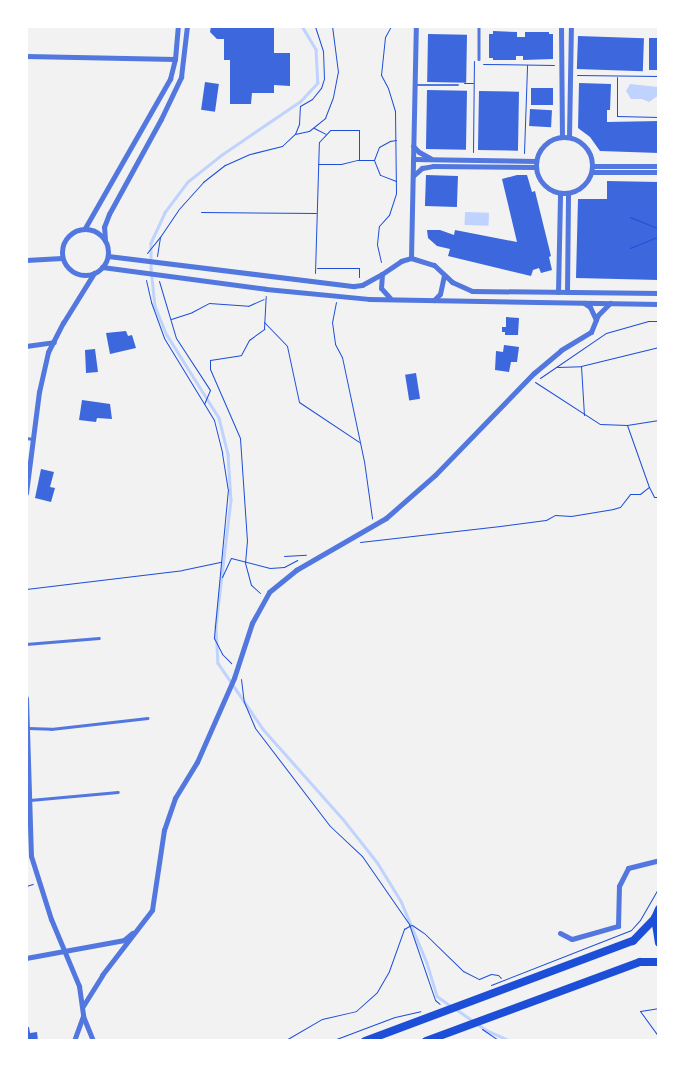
<!DOCTYPE html>
<style>
body{margin:0}
#map{position:relative;width:685px;height:1067px;overflow:hidden;background:#f2f2f2;font-family:"PT Sans Narrow",sans-serif}
div>[style]{position:absolute}
[style*='--x']{left:calc(var(--x)*1px);top:calc(var(--y)*1px);width:calc(var(--w)*1px);rotate:calc(var(--a)*1deg)}
.water>*{inset:0;background:#bfd3fe;transform-origin:0 0}
.stream>*{height:2.5px;margin:-1.25px;padding:0 1.25px;transform-origin:1.25px;border-radius:1.25px;background:#bfd3fe}
.building>*{inset:0;background:#3d67dc;transform-origin:0 0}
.path>*{height:1px;margin:-0.5px;padding:0 0.5px;transform-origin:0.5px;border-radius:0.5px;background:#1d4ed8}
.service>*{height:2.5px;margin:-1.25px;padding:0 1.25px;transform-origin:1.25px;border-radius:1.25px;background:#5277de}
.minor>*{height:5px;margin:-2.5px;padding:0 2.5px;transform-origin:2.5px;border-radius:2.5px;background:#5277de}
.minor>.ring{margin:-2.5px;padding:0;box-sizing:content-box;background:none;border:5px solid #5277de;border-radius:50%}
.primary>*{height:8px;margin:-4px;padding:0 4px;transform-origin:4px;border-radius:4px;background:#1d4ed8}
span{translate:-50% -50%;white-space:nowrap;text-align:center;line-height:1.15;-webkit-text-stroke:4.5px #fff;paint-order:stroke}
.frame{position:absolute;inset:0;border:28px solid #fff;pointer-events:none}
</style>
<div id="map">
<div class="water">
<div style="clip-path:polygon(630px 84px,658px 87px,659px 95px,649px 102px,642px 99px,631px 99px,626px 91px)"></div>
<div style="left:465px;top:212px;width:24px;height:13px;rotate:2deg"></div>
</div>
<div class="stream">
<div style="--x:302;--y:26;--w:27;--a:59"></div>
<div style="--x:316;--y:49;--w:34;--a:87"></div>
<div style="--x:318;--y:83;--w:26;--a:133"></div>
<div style="--x:300;--y:102;--w:94;--a:145.8"></div>
<div style="--x:222;--y:155;--w:43;--a:141.5"></div>
<div style="--x:188;--y:182;--w:39;--a:127"></div>
<div style="--x:165;--y:213;--w:33;--a:115"></div>
<div style="--x:151;--y:243;--w:25;--a:90"></div>
<div style="--x:151;--y:268;--w:38;--a:84"></div>
<div style="--x:155;--y:306;--w:31;--a:68"></div>
<div style="--x:167;--y:335;--w:98;--a:57.9"></div>
<div style="--x:219;--y:418;--w:38;--a:76"></div>
<div style="--x:228;--y:455;--w:45;--a:86.2"></div>
<div style="--x:231;--y:500;--w:127;--a:96.8"></div>
<div style="--x:216;--y:626;--w:37;--a:87"></div>
<div style="--x:218;--y:663;--w:80;--a:55.7"></div>
<div style="--x:263;--y:729;--w:120;--a:48.4"></div>
<div style="--x:343;--y:819;--w:55;--a:51.7"></div>
<div style="--x:377;--y:862;--w:46;--a:58.4"></div>
<div style="--x:401;--y:901;--w:67;--a:67.2"></div>
<div style="--x:427;--y:963;--w:34;--a:73"></div>
<div style="--x:437;--y:996;--w:17;--a:36"></div>
<div style="--x:456;--y:1009;--w:37;--a:35"></div>
<div style="--x:486;--y:1030;--w:27;--a:24"></div>
</div>
<div class="building">
<div style="clip-path:polygon(211px 26px,274px 27px,274px 53px,290px 53px,290px 86px,274px 85px,274px 93px,252px 93px,251px 104px,230px 104px,230px 60px,224px 60px,224px 39px,217px 39px,210px 32px)"></div>
<div style="clip-path:polygon(493px 31px,517px 32px,517px 37px,525px 37px,525px 32px,549px 32px,549px 34px,553px 34px,553px 59px,523px 60px,523px 56px,516px 56px,516px 60px,493px 60px,493px 58px,489px 58px,489px 34px,493px 34px)"></div>
<div style="left:428px;top:34px;width:39px;height:48px;rotate:1deg"></div>
<div style="left:578px;top:36px;width:66px;height:33px;rotate:2deg"></div>
<div style="left:649px;top:38px;width:10px;height:32px"></div>
<div style="left:205px;top:82px;width:14px;height:28px;rotate:8deg"></div>
<div style="clip-path:polygon(579px 83px,611px 84px,610px 110px,607px 110px,607px 122px,659px 121px,659px 153px,600px 151px,590px 137px,578px 128px)"></div>
<div style="left:531px;top:88px;width:22px;height:17px"></div>
<div style="left:427px;top:90px;width:40px;height:59px;rotate:1deg"></div>
<div style="left:479px;top:91px;width:40px;height:59px;rotate:1deg"></div>
<div style="left:530px;top:109px;width:22px;height:17px;rotate:3deg"></div>
<div style="left:426px;top:175px;width:32px;height:31px;rotate:2deg"></div>
<div style="clip-path:polygon(517px 175px,527px 175px,532px 192px,535px 191px,551px 256px,549px 257px,552px 270px,541px 273px,539px 268px,533px 270px,531px 276px,448px 256px,450px 249px,437px 246px,428px 238px,427px 230px,440px 230px,454px 235px,455px 230px,517px 242px,502px 179px)"></div>
<div style="clip-path:polygon(607px 181px,659px 182px,659px 280px,576px 278px,578px 199px,607px 199px)"></div>
<div style="clip-path:polygon(506px 317px,519px 318px,518px 335px,505px 335px,505px 332px,502px 332px,502px 327px,506px 327px)"></div>
<div style="clip-path:polygon(126px 331px,128px 336px,132px 335px,136px 348px,110px 354px,106px 333px)"></div>
<div style="clip-path:polygon(504px 345px,519px 347px,517px 362px,511px 362px,509px 372px,495px 370px,496px 351px,503px 352px)"></div>
<div style="clip-path:polygon(95px 349px,98px 372px,86px 373px,85px 350px)"></div>
<div style="left:416px;top:373px;width:26px;height:11px;rotate:81deg"></div>
<div style="clip-path:polygon(82px 400px,110px 404px,112px 419px,97px 418px,96px 422px,79px 420px)"></div>
<div style="clip-path:polygon(41px 469px,54px 472px,50px 487px,55px 488px,51px 502px,35px 498px)"></div>
<div style="clip-path:polygon(26px 1027px,29px 1027px,30px 1033px,37px 1032px,38px 1041px,26px 1041px)"></div>
</div>
<div class="path">
<div style="--x:483;--y:64;--w:71;--a:0.8"></div>
<div style="--x:577;--y:75;--w:82;--a:0.7"></div>
<div style="--x:617;--y:77;--w:39;--a:90"></div>
<div style="--x:617;--y:116;--w:42;--a:1.4"></div>
<div style="--x:464;--y:83;--w:9;--a:0"></div>
<div style="--x:314;--y:128;--w:13;--a:27"></div>
<div style="--x:295;--y:134;--w:14;--a:-12"></div>
<div style="--x:309;--y:131;--w:21;--a:-39"></div>
<div style="--x:325;--y:118;--w:22;--a:-69"></div>
<div style="--x:333;--y:97;--w:25;--a:-79"></div>
<div style="--x:338;--y:72;--w:46;--a:-97.4"></div>
<div style="--x:473;--y:152;--w:91;--a:-89.4"></div>
<div style="--x:524;--y:153;--w:88;--a:-88"></div>
<div style="--x:318;--y:164;--w:23;--a:0"></div>
<div style="--x:341;--y:164;--w:16;--a:-14"></div>
<div style="--x:357;--y:160;--w:17;--a:0"></div>
<div style="--x:396;--y:181;--w:17;--a:-159"></div>
<div style="--x:380;--y:175;--w:16;--a:-112"></div>
<div style="--x:374;--y:160;--w:14;--a:-69"></div>
<div style="--x:379;--y:147;--w:13;--a:-29"></div>
<div style="--x:390;--y:141;--w:6;--a:-9"></div>
<div style="--x:201;--y:212;--w:115;--a:0.5"></div>
<div style="--x:630;--y:217;--w:31;--a:22"></div>
<div style="--x:630;--y:248;--w:31;--a:-22"></div>
<div style="--x:147;--y:253;--w:21;--a:-51"></div>
<div style="--x:157;--y:256;--w:19;--a:-81"></div>
<div style="--x:160;--y:237;--w:32;--a:-56"></div>
<div style="--x:178;--y:210;--w:38;--a:-48"></div>
<div style="--x:203;--y:182;--w:28;--a:-38"></div>
<div style="--x:225;--y:165;--w:27;--a:-24"></div>
<div style="--x:250;--y:154;--w:33;--a:-14"></div>
<div style="--x:282;--y:146;--w:18;--a:-43"></div>
<div style="--x:295;--y:134;--w:11;--a:-68"></div>
<div style="--x:299;--y:124;--w:18;--a:-87"></div>
<div style="--x:300;--y:106;--w:14;--a:-30"></div>
<div style="--x:312;--y:99;--w:14;--a:-51"></div>
<div style="--x:321;--y:88;--w:9;--a:-72"></div>
<div style="--x:324;--y:79;--w:28;--a:-92"></div>
<div style="--x:323;--y:51;--w:26;--a:-108"></div>
<div style="--x:381;--y:262;--w:18;--a:-103"></div>
<div style="--x:377;--y:244;--w:18;--a:-84"></div>
<div style="--x:379;--y:226;--w:15;--a:-48"></div>
<div style="--x:389;--y:215;--w:23;--a:-72"></div>
<div style="--x:396;--y:193;--w:82;--a:-90.7"></div>
<div style="--x:395;--y:111;--w:24;--a:-107"></div>
<div style="--x:388;--y:88;--w:15;--a:-118"></div>
<div style="--x:381;--y:75;--w:38;--a:-84"></div>
<div style="--x:385;--y:37;--w:13;--a:-61"></div>
<div style="--x:317;--y:268;--w:42;--a:0"></div>
<div style="--x:359;--y:268;--w:9;--a:90"></div>
<div style="--x:315;--y:273;--w:131;--a:-88.3"></div>
<div style="--x:319;--y:142;--w:16;--a:-47"></div>
<div style="--x:330;--y:130;--w:29;--a:0"></div>
<div style="--x:359;--y:130;--w:30;--a:90"></div>
<div style="--x:146;--y:280;--w:23;--a:77"></div>
<div style="--x:151;--y:302;--w:38;--a:70"></div>
<div style="--x:164;--y:338;--w:96;--a:58.6"></div>
<div style="--x:214;--y:420;--w:34;--a:76"></div>
<div style="--x:222;--y:453;--w:36;--a:81"></div>
<div style="--x:228;--y:489;--w:150;--a:95.4"></div>
<div style="--x:214;--y:638;--w:18;--a:63"></div>
<div style="--x:222;--y:654;--w:13;--a:45"></div>
<div style="--x:159;--y:281;--w:59;--a:73.4"></div>
<div style="--x:176;--y:338;--w:62;--a:56.8"></div>
<div style="--x:210;--y:390;--w:15;--a:113"></div>
<div style="--x:336;--y:302;--w:20;--a:101"></div>
<div style="--x:332;--y:322;--w:22;--a:82"></div>
<div style="--x:335;--y:344;--w:15;--a:62"></div>
<div style="--x:342;--y:357;--w:106;--a:78.1"></div>
<div style="--x:364;--y:461;--w:58;--a:82"></div>
<div style="--x:171;--y:319;--w:22;--a:-18"></div>
<div style="--x:192;--y:312;--w:19;--a:-28"></div>
<div style="--x:209;--y:303;--w:39;--a:4"></div>
<div style="--x:248;--y:306;--w:17;--a:-24"></div>
<div style="--x:264;--y:322;--w:33;--a:46"></div>
<div style="--x:287;--y:346;--w:57;--a:77.9"></div>
<div style="--x:299;--y:402;--w:72;--a:33.7"></div>
<div style="--x:581;--y:366;--w:49;--a:86.5"></div>
<div style="--x:557;--y:367;--w:24;--a:-2"></div>
<div style="--x:581;--y:366;--w:80;--a:-13.7"></div>
<div style="--x:540;--y:378;--w:80;--a:-34.3"></div>
<div style="--x:606;--y:333;--w:44;--a:-15.9"></div>
<div style="--x:648;--y:321;--w:11;--a:0"></div>
<div style="--x:535;--y:382;--w:77;--a:32.9"></div>
<div style="--x:600;--y:424;--w:27;--a:2"></div>
<div style="--x:627;--y:425;--w:32;--a:-9"></div>
<div style="--x:627;--y:425;--w:66;--a:70.5"></div>
<div style="--x:360;--y:542;--w:141;--a:-6.5"></div>
<div style="--x:500;--y:526;--w:46;--a:-7.4"></div>
<div style="--x:546;--y:520;--w:10;--a:-29"></div>
<div style="--x:555;--y:515;--w:16;--a:4"></div>
<div style="--x:571;--y:516;--w:43;--a:-9.5"></div>
<div style="--x:613;--y:509;--w:7;--a:-16"></div>
<div style="--x:620;--y:507;--w:16;--a:-52"></div>
<div style="--x:630;--y:494;--w:10;--a:0"></div>
<div style="--x:640;--y:494;--w:11;--a:-38"></div>
<div style="--x:649;--y:487;--w:11;--a:63"></div>
<div style="--x:654;--y:497;--w:5;--a:0"></div>
<div style="--x:284;--y:556;--w:22;--a:-3"></div>
<div style="--x:222;--y:577;--w:21;--a:-65"></div>
<div style="--x:231;--y:558;--w:40;--a:14.4"></div>
<div style="--x:270;--y:568;--w:14;--a:-4"></div>
<div style="--x:284;--y:567;--w:15;--a:-28"></div>
<div style="--x:26;--y:589;--w:157;--a:-6.9"></div>
<div style="--x:182;--y:570;--w:40;--a:-12"></div>
<div style="--x:260;--y:593;--w:12;--a:-138"></div>
<div style="--x:251;--y:585;--w:23;--a:-105"></div>
<div style="--x:245;--y:563;--w:22;--a:-85"></div>
<div style="--x:247;--y:541;--w:103;--a:-93.9"></div>
<div style="--x:240;--y:438;--w:75;--a:-113.5"></div>
<div style="--x:210;--y:369;--w:9;--a:-90"></div>
<div style="--x:210;--y:360;--w:31;--a:-9"></div>
<div style="--x:241;--y:355;--w:17;--a:-62"></div>
<div style="--x:249;--y:340;--w:19;--a:-36"></div>
<div style="--x:264;--y:329;--w:33;--a:-87"></div>
<div style="--x:241;--y:679;--w:23;--a:83"></div>
<div style="--x:244;--y:702;--w:28;--a:67"></div>
<div style="--x:255;--y:728;--w:123;--a:52.6"></div>
<div style="--x:330;--y:826;--w:44;--a:43.2"></div>
<div style="--x:362;--y:856;--w:83;--a:55.3"></div>
<div style="--x:409;--y:924;--w:80;--a:71.1"></div>
<div style="--x:435;--y:1000;--w:6;--a:39"></div>
<div style="--x:26;--y:886;--w:7;--a:-16"></div>
<div style="--x:412;--y:925;--w:14;--a:34"></div>
<div style="--x:424;--y:933;--w:54;--a:44.3"></div>
<div style="--x:463;--y:971;--w:18;--a:27"></div>
<div style="--x:479;--y:979;--w:13;--a:-23"></div>
<div style="--x:491;--y:974;--w:7;--a:8"></div>
<div style="--x:498;--y:975;--w:4;--a:45"></div>
<div style="--x:491;--y:985;--w:150;--a:-21.4"></div>
<div style="--x:631;--y:930;--w:13;--a:-48"></div>
<div style="--x:640;--y:920;--w:38;--a:-60"></div>
<div style="--x:659;--y:1008;--w:19;--a:171"></div>
<div style="--x:640;--y:1011;--w:32;--a:54"></div>
<div style="--x:482;--y:1029;--w:22;--a:34"></div>
<div style="--x:284;--y:1041;--w:44;--a:-30.1"></div>
<div style="--x:322;--y:1019;--w:35;--a:-13"></div>
<div style="--x:356;--y:1011;--w:28;--a:-42"></div>
<div style="--x:377;--y:992;--w:24;--a:-60"></div>
<div style="--x:389;--y:971;--w:45;--a:-70.3"></div>
<div style="--x:404;--y:929;--w:8;--a:-30"></div>
<div style="--x:331;--y:1041;--w:68;--a:-20.6"></div>
<div style="--x:395;--y:1017;--w:26;--a:-13"></div>
</div>
<div class="service">
<div style="--x:479;--y:26;--w:33;--a:90"></div>
<div style="--x:414;--y:85;--w:44;--a:0"></div>
<div style="--x:26;--y:438;--w:7;--a:8"></div>
<div style="--x:26;--y:644;--w:73;--a:-4.7"></div>
<div style="--x:28;--y:728;--w:23;--a:2"></div>
<div style="--x:51;--y:729;--w:97;--a:-6.5"></div>
<div style="--x:30;--y:800;--w:88;--a:-5.2"></div>
</div>
<div class="minor">
<div style="--x:561;--y:26;--w:111;--a:89.5"></div>
<div style="--x:26;--y:56;--w:149;--a:1.2"></div>
<div class="ring" style="left:536px;top:137px;width:51px;height:51px"></div>
<div style="--x:569;--y:137;--w:111;--a:-89"></div>
<div style="--x:413;--y:146;--w:8;--a:45"></div>
<div style="--x:419;--y:152;--w:13;--a:29"></div>
<div style="--x:413;--y:159;--w:123;--a:0.9"></div>
<div style="--x:593;--y:166;--w:66;--a:0"></div>
<div style="--x:592;--y:172;--w:67;--a:0"></div>
<div style="--x:413;--y:176;--w:12;--a:-42"></div>
<div style="--x:422;--y:168;--w:11;--a:-10"></div>
<div style="--x:433;--y:166;--w:103;--a:0.6"></div>
<div style="--x:85;--y:228;--w:172;--a:-60.3"></div>
<div style="--x:170;--y:79;--w:21;--a:-76"></div>
<div style="--x:175;--y:59;--w:33;--a:-85"></div>
<div class="ring" style="left:62px;top:229px;width:41px;height:41px"></div>
<div style="--x:105;--y:240;--w:13;--a:-94"></div>
<div style="--x:104;--y:227;--w:14;--a:-69"></div>
<div style="--x:109;--y:214;--w:108;--a:-61.3"></div>
<div style="--x:161;--y:119;--w:47;--a:-64.5"></div>
<div style="--x:181;--y:77;--w:51;--a:-83.3"></div>
<div style="--x:108;--y:256;--w:248;--a:7"></div>
<div style="--x:354;--y:286;--w:8;--a:-7"></div>
<div style="--x:362;--y:285;--w:23;--a:-29"></div>
<div style="--x:411;--y:258;--w:232;--a:-88.8"></div>
<div style="--x:26;--y:260;--w:36;--a:-3"></div>
<div style="--x:102;--y:267;--w:165;--a:7.6"></div>
<div style="--x:266;--y:289;--w:103;--a:5.5"></div>
<div style="--x:369;--y:299;--w:290;--a:1"></div>
<div style="--x:558;--y:292;--w:99;--a:-88.8"></div>
<div style="--x:567;--y:292;--w:99;--a:-89.4"></div>
<div style="--x:390;--y:298;--w:13;--a:-132"></div>
<div style="--x:381;--y:288;--w:14;--a:-86"></div>
<div style="--x:382;--y:274;--w:23;--a:-34"></div>
<div style="--x:401;--y:261;--w:10;--a:-17"></div>
<div style="--x:411;--y:258;--w:24;--a:17"></div>
<div style="--x:434;--y:265;--w:25;--a:43"></div>
<div style="--x:452;--y:282;--w:22;--a:24"></div>
<div style="--x:472;--y:291;--w:187;--a:0.6"></div>
<div style="--x:434;--y:300;--w:8;--a:-45"></div>
<div style="--x:440;--y:294;--w:19;--a:-78"></div>
<div style="--x:584;--y:303;--w:7;--a:34"></div>
<div style="--x:590;--y:307;--w:14;--a:65"></div>
<div style="--x:26;--y:346;--w:28;--a:-8"></div>
<div style="--x:26;--y:493;--w:102;--a:-82.7"></div>
<div style="--x:39;--y:392;--w:41;--a:-77.3"></div>
<div style="--x:48;--y:352;--w:33;--a:-63"></div>
<div style="--x:63;--y:323;--w:59;--a:-58.2"></div>
<div style="--x:26;--y:698;--w:158;--a:88.2"></div>
<div style="--x:31;--y:856;--w:66;--a:72.4"></div>
<div style="--x:51;--y:919;--w:73;--a:67.3"></div>
<div style="--x:79;--y:986;--w:30;--a:82"></div>
<div style="--x:83;--y:1016;--w:27;--a:110"></div>
<div style="--x:560;--y:933;--w:13;--a:27"></div>
<div style="--x:572;--y:939;--w:48;--a:-15.8"></div>
<div style="--x:618;--y:926;--w:40;--a:-88.6"></div>
<div style="--x:619;--y:886;--w:20;--a:-63"></div>
<div style="--x:628;--y:868;--w:32;--a:-14"></div>
<div style="--x:26;--y:958;--w:100;--a:-10.4"></div>
<div style="--x:124;--y:940;--w:11;--a:-41"></div>
<div style="--x:83;--y:1006;--w:36;--a:-58"></div>
<div style="--x:102;--y:975;--w:82;--a:-52.4"></div>
<div style="--x:152;--y:910;--w:81;--a:-81.5"></div>
<div style="--x:164;--y:830;--w:34;--a:-71"></div>
<div style="--x:175;--y:798;--w:42;--a:-58.6"></div>
<div style="--x:197;--y:762;--w:92;--a:-66.2"></div>
<div style="--x:234;--y:678;--w:58;--a:-71.9"></div>
<div style="--x:252;--y:623;--w:35;--a:-61"></div>
<div style="--x:269;--y:592;--w:35;--a:-39"></div>
<div style="--x:296;--y:570;--w:104;--a:-30"></div>
<div style="--x:386;--y:518;--w:65;--a:-41.3"></div>
<div style="--x:435;--y:475;--w:142;--a:-45.9"></div>
<div style="--x:534;--y:373;--w:35;--a:-40"></div>
<div style="--x:561;--y:350;--w:35;--a:-31"></div>
<div style="--x:591;--y:332;--w:18;--a:-68"></div>
<div style="--x:598;--y:315;--w:17;--a:-45"></div>
<div style="--x:83;--y:1016;--w:27;--a:68"></div>
</div>
<div class="primary">
<div style="--x:659;--y:909;--w:10;--a:114"></div>
<div style="--x:655;--y:918;--w:25;--a:81"></div>
<div style="--x:365;--y:1041;--w:286;--a:-20.5"></div>
<div style="--x:633;--y:941;--w:32;--a:-46"></div>
<div style="--x:426;--y:1041;--w:228;--a:-20.3"></div>
<div style="--x:640;--y:962;--w:19;--a:0"></div>
</div>
<div class="frame"></div>
</div>
